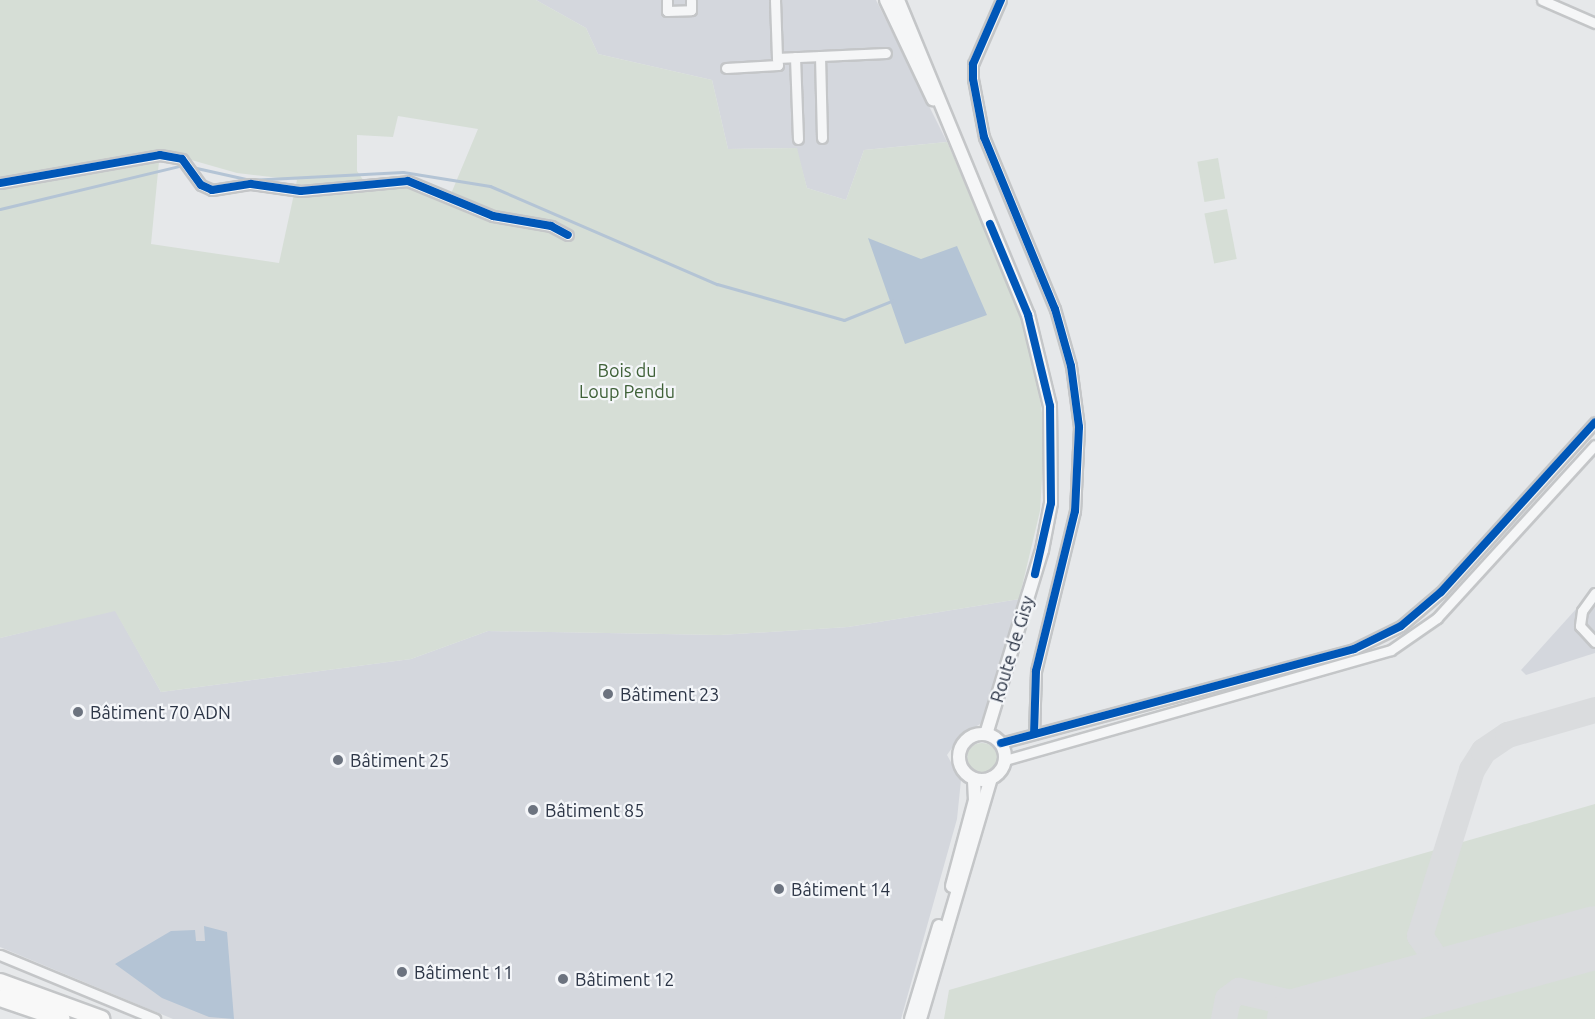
<!DOCTYPE html>
<meta charset="utf-8">
<style>
body{margin:0}
#map{position:relative;width:1595px;height:1019px;overflow:hidden;background:#e6e8ea;font-family:Ubuntu,sans-serif}
div>[style]{position:absolute}
[style*='--x']{left:calc(var(--x)*1px);top:calc(var(--y)*1px);width:calc(var(--w)*1px);rotate:calc(var(--a)*1deg)}
.built>*{inset:0;background:#d4d7dd}
.green>*{inset:0;background:#d6ded6;transform-origin:0 0}
.round{border-radius:50%}
.water>*{inset:0;background:#b4c4d5}
.stream>*{height:3px;margin:-1.5px;padding:0 1.5px;transform-origin:1.5px;border-radius:1.5px;background:#b4c4d5}
.taxiway>*{height:26px;margin:-13px;padding:0 13px;transform-origin:13px;border-radius:13px;background:#dadcde}
.runway>*{height:63px;margin:-31.5px;padding:0 31.5px;transform-origin:31.5px;border-radius:31.5px;background:#dadcde}
.roads{filter:drop-shadow(2px 0 #c4c6c8) drop-shadow(-2px 0 #c4c6c8) drop-shadow(0 2px #c4c6c8) drop-shadow(0 -2px #c4c6c8)}
.minor>*{height:9px;margin:-4.5px;padding:0 4.5px;transform-origin:4.5px;border-radius:4.5px;background:#f5f6f7}
.tertiary>*{height:12px;margin:-6px;padding:0 6px;transform-origin:6px;border-radius:6px;background:#f5f6f7}
.tertiary>.ring{margin:-6px;padding:0;box-sizing:content-box;background:none;border:12px solid #f5f6f7;border-radius:50%}
.trunk>*{height:16px;margin:-8px;padding:0 8px;transform-origin:8px;border-radius:8px;background:#f8f8f8}
.cycleway>*{height:8px;margin:-4px;padding:0 4px;transform-origin:4px;border-radius:4px;background:#0057b8}
.dots>*{width:16px;height:16px;translate:-50% -50%;box-sizing:border-box;border:3px solid #f4f6f9;border-radius:50%}
span{translate:-50% -50%;white-space:nowrap;text-align:center;line-height:1.15;-webkit-text-stroke:4.5px #f4f6f9;paint-order:stroke}
.park-label{font-size:18px;color:#3f6138}
.street-label{font-size:18px;color:#2b3445}
.poi-label{font-size:18px;color:#2b3445}
.left{translate:0 -50%;text-align:left}
</style>
<div id="map">
<div class="built">
<div style="clip-path:polygon(536px 0,876px 0,947px 142px,864px 150px,846px 200px,807px 188px,796px 148px,728px 149px,712px 80px,598px 54px,586px 28px)"></div>
<div style="clip-path:polygon(1595px 588px,1595px 653px,1526px 675px,1521px 670px)"></div>
<div style="clip-path:polygon(1019px 599px,982px 723px,961px 735px,947px 755px,961px 780px,957px 819px,901px 1019px,173px 1019px,0 947px,0 638px,115px 610px,161px 692px,411px 659px,488px 631px,720px 635px,848px 627px)"></div>
</div>
<div class="green">
<div style="clip-path:polygon(evenodd,0 0,536px 0,586px 28px,598px 54px,712px 80px,728px 149px,797px 148px,807px 188px,846px 200px,864px 150px,947px 142px,1028px 327px,1045px 431px,1040px 511px,1019px 599px,848px 627px,720px 635px,488px 631px,411px 659px,161px 692px,115px 611px,0 638px,0 0,398px 116px,478px 129px,448px 201px,408px 187px,368px 187px,357px 171px,357px 135px,393px 137px,398px 116px,0 0,160px 151px,237px 173px,297px 180px,279px 263px,151px 244px,160px 151px)"></div>
<div style="left:1218px;top:158px;width:41px;height:21px;rotate:80deg"></div>
<div style="left:1227px;top:209px;width:51px;height:23px;rotate:79deg"></div>
<div class="round" style="left:967px;top:743px;width:30px;height:30px"></div>
<div style="clip-path:polygon(1595px 804px,1595px 1019px,944px 1019px,949px 990px)"></div>
</div>
<div class="water">
<div style="clip-path:polygon(868px 238px,921px 259px,957px 246px,987px 315px,905px 344px)"></div>
<div style="clip-path:polygon(204px 926px,227px 932px,234px 1019px,209px 1017px,162px 998px,115px 964px,171px 931px,195px 930px,196px 941px,205px 941px)"></div>
</div>
<div class="stream">
<div style="--x:0;--y:209;--w:188;--a:-13.5"></div>
<div style="--x:183;--y:165;--w:69;--a:12.6"></div>
<div style="--x:250;--y:180;--w:153;--a:-3"></div>
<div style="--x:403;--y:172;--w:88;--a:9.1"></div>
<div style="--x:490;--y:186;--w:247;--a:23.4"></div>
<div style="--x:717;--y:284;--w:132;--a:15.8"></div>
<div style="--x:844;--y:320;--w:54;--a:-21.8"></div>
</div>
<div class="taxiway">
<div style="--x:1481;--y:969;--w:42;--a:-173.2"></div>
<div style="--x:1439;--y:964;--w:34;--a:-124"></div>
<div style="--x:1420;--y:936;--w:174;--a:-72.6"></div>
<div style="--x:1472;--y:770;--w:22;--a:-58"></div>
<div style="--x:1484;--y:751;--w:29;--a:-34"></div>
<div style="--x:1508;--y:735;--w:91;--a:-16"></div>
<div style="--x:1224;--y:1019;--w:20;--a:-79"></div>
<div style="--x:1228;--y:999;--w:14;--a:-36"></div>
<div style="--x:1239;--y:991;--w:89;--a:12.9"></div>
</div>
<div class="runway">
<div style="--x:1298;--y:1019;--w:308;--a:-15.4"></div>
</div>
<div class="roads">
<div class="minor">
<div style="--x:667;--y:0;--w:11;--a:90"></div>
<div style="--x:667;--y:11;--w:24;--a:-2"></div>
<div style="--x:691;--y:10;--w:10;--a:-90"></div>
<div style="--x:775;--y:0;--w:58;--a:88"></div>
<div style="--x:777;--y:58;--w:109;--a:-2.6"></div>
<div style="--x:1001;--y:0;--w:70;--a:113.6"></div>
<div style="--x:973;--y:64;--w:15;--a:90"></div>
<div style="--x:973;--y:79;--w:59;--a:79.3"></div>
<div style="--x:984;--y:137;--w:186;--a:67.6"></div>
<div style="--x:1055;--y:309;--w:59;--a:74.3"></div>
<div style="--x:1071;--y:366;--w:62;--a:82.5"></div>
<div style="--x:1079;--y:427;--w:84;--a:92.7"></div>
<div style="--x:1075;--y:511;--w:165;--a:103.7"></div>
<div style="--x:1036;--y:671;--w:63;--a:91.8"></div>
<div style="--x:1542;--y:0;--w:58;--a:23.5"></div>
<div style="--x:820;--y:56;--w:82;--a:88.6"></div>
<div style="--x:795;--y:57;--w:82;--a:87.9"></div>
<div style="--x:726;--y:68;--w:52;--a:-3.3"></div>
<div style="--x:778;--y:65;--w:7;--a:-98"></div>
<div style="--x:0;--y:183;--w:162;--a:-9.9"></div>
<div style="--x:160;--y:155;--w:22;--a:10"></div>
<div style="--x:182;--y:159;--w:32;--a:54"></div>
<div style="--x:201;--y:185;--w:12;--a:24"></div>
<div style="--x:212;--y:190;--w:39;--a:-9"></div>
<div style="--x:251;--y:184;--w:50;--a:8"></div>
<div style="--x:301;--y:191;--w:107;--a:-5.3"></div>
<div style="--x:408;--y:181;--w:92;--a:22.4"></div>
<div style="--x:493;--y:216;--w:59;--a:9.8"></div>
<div style="--x:551;--y:226;--w:19;--a:28"></div>
<div style="--x:1595;--y:593;--w:22;--a:126"></div>
<div style="--x:1582;--y:611;--w:15;--a:98"></div>
<div style="--x:1580;--y:626;--w:22;--a:47"></div>
<div style="--x:1001;--y:743;--w:365;--a:-14.9"></div>
<div style="--x:1354;--y:649;--w:52;--a:-26.1"></div>
<div style="--x:1401;--y:626;--w:52;--a:-40.4"></div>
<div style="--x:1441;--y:592;--w:229;--a:-47.8"></div>
<div style="--x:1005;--y:760;--w:401;--a:-15.9"></div>
<div style="--x:1391;--y:650;--w:56;--a:-34.8"></div>
<div style="--x:1437;--y:618;--w:234;--a:-47.6"></div>
<div style="--x:0;--y:955;--w:168;--a:22.4"></div>
</div>
<div class="tertiary">
<div style="--x:886;--y:0;--w:110;--a:64.6"></div>
<div style="--x:898;--y:0;--w:341;--a:67.6"></div>
<div style="--x:1028;--y:315;--w:94;--a:76.4"></div>
<div style="--x:1050;--y:406;--w:97;--a:89.4"></div>
<div style="--x:1051;--y:503;--w:48;--a:100.8"></div>
<div style="--x:1042;--y:550;--w:192;--a:106.9"></div>
<div class="ring" style="left:959px;top:734px;width:34px;height:34px"></div>
<div style="--x:952;--y:886;--w:89;--a:-75"></div>
<div style="--x:975;--y:800;--w:21;--a:-93"></div>
<div style="--x:911;--y:1019;--w:97;--a:-73.2"></div>
<div style="--x:920;--y:1019;--w:251;--a:-73.6"></div>
</div>
<div class="trunk">
<div style="--x:0;--y:982;--w:108;--a:20.1"></div>
<div style="--x:0;--y:998;--w:65;--a:18.7"></div>
</div>
</div>
<div class="cycleway">
<div style="--x:1001;--y:0;--w:70;--a:113.6"></div>
<div style="--x:973;--y:64;--w:15;--a:90"></div>
<div style="--x:973;--y:79;--w:59;--a:79.3"></div>
<div style="--x:984;--y:137;--w:186;--a:67.6"></div>
<div style="--x:1055;--y:309;--w:59;--a:74.3"></div>
<div style="--x:1071;--y:366;--w:62;--a:82.5"></div>
<div style="--x:1079;--y:427;--w:84;--a:92.7"></div>
<div style="--x:1075;--y:511;--w:165;--a:103.7"></div>
<div style="--x:1036;--y:671;--w:63;--a:91.8"></div>
<div style="--x:0;--y:183;--w:162;--a:-9.9"></div>
<div style="--x:160;--y:155;--w:22;--a:10"></div>
<div style="--x:182;--y:159;--w:32;--a:54"></div>
<div style="--x:201;--y:185;--w:12;--a:24"></div>
<div style="--x:212;--y:190;--w:39;--a:-9"></div>
<div style="--x:251;--y:184;--w:50;--a:8"></div>
<div style="--x:301;--y:191;--w:107;--a:-5.3"></div>
<div style="--x:408;--y:181;--w:92;--a:22.4"></div>
<div style="--x:493;--y:216;--w:59;--a:9.8"></div>
<div style="--x:551;--y:226;--w:19;--a:28"></div>
<div style="--x:990;--y:224;--w:99;--a:67.3"></div>
<div style="--x:1028;--y:315;--w:94;--a:76.4"></div>
<div style="--x:1050;--y:406;--w:97;--a:89.4"></div>
<div style="--x:1051;--y:503;--w:73;--a:102.7"></div>
<div style="--x:1001;--y:743;--w:365;--a:-14.9"></div>
<div style="--x:1354;--y:649;--w:52;--a:-26.1"></div>
<div style="--x:1401;--y:626;--w:52;--a:-40.4"></div>
<div style="--x:1441;--y:592;--w:229;--a:-47.8"></div>
</div>
<div class="dots">
<div style="left:608px;top:694px;background:#6c737f"></div>
<div style="left:78px;top:712px;background:#6c737f"></div>
<div style="left:338px;top:760px;background:#6c737f"></div>
<div style="left:533px;top:810px;background:#6c737f"></div>
<div style="left:779px;top:889px;background:#6c737f"></div>
<div style="left:402px;top:972px;background:#6c737f"></div>
<div style="left:563px;top:979px;background:#6c737f"></div>
</div>
<div class="park-label">
<span style="left:627px;top:381px">Bois du<br>Loup Pendu</span>
</div>
<div class="street-label">
<span style="left:1012px;top:649px;rotate:-73deg">Route de Gisy</span>
</div>
<div class="poi-label">
<span class="left" style="left:620px;top:694px">Bâtiment 23</span>
<span class="left" style="left:90px;top:712px">Bâtiment 70 ADN</span>
<span class="left" style="left:350px;top:760px">Bâtiment 25</span>
<span class="left" style="left:545px;top:810px">Bâtiment 85</span>
<span class="left" style="left:791px;top:889px">Bâtiment 14</span>
<span class="left" style="left:414px;top:972px">Bâtiment 11</span>
<span class="left" style="left:575px;top:979px">Bâtiment 12</span>
</div>
</div>
